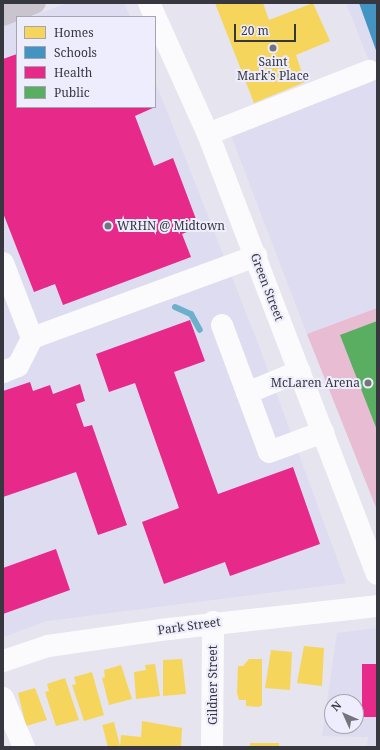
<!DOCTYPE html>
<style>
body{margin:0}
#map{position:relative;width:380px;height:750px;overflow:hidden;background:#e5e4ef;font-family:"Noto Serif",serif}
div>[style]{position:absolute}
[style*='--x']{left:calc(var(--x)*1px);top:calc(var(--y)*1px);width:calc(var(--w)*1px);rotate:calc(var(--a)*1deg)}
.built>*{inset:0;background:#dedcf1}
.green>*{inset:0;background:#e8bcd2}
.homes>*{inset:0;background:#f6d55c;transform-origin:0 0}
.schools>*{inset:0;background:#4393c3}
.health>*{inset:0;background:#e7298a;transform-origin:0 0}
.public>*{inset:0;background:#5aae61}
.stream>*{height:6px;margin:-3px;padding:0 3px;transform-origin:3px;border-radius:3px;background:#6cb0cb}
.minor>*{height:22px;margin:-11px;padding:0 11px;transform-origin:11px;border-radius:11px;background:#fbfbfd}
.major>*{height:22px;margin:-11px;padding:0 11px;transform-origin:11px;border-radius:11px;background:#cac4ce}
.dots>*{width:11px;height:11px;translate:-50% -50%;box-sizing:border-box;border:2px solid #eeedfd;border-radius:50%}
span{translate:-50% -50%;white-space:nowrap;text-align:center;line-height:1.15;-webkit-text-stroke:4px #eeedfd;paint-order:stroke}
.poi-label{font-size:12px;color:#37373f}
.left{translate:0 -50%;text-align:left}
.right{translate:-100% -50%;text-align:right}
.street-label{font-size:12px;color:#37373f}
.frame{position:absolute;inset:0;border:4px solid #37373f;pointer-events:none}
.legend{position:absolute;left:16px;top:16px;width:140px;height:92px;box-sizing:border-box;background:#eeedfd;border:1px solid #a5a4b1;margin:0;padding:5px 7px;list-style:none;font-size:12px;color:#37373f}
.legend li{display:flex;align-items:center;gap:8px;height:20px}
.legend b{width:20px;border:1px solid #a5a4b1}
.north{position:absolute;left:324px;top:694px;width:40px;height:40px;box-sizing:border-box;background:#eeedfd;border:1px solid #a5a4b1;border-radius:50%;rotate:315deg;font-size:11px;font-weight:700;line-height:16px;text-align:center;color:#37373f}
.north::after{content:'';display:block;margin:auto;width:14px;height:18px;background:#74747d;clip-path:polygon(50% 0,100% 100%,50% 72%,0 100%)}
.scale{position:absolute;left:234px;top:24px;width:62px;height:18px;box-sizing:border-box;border:2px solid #37373f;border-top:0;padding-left:5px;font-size:12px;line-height:14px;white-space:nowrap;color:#37373f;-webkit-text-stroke:3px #eeedfd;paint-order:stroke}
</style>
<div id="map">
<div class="built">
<div style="clip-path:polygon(68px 3px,124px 3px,130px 17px,30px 17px)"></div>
<div style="clip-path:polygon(346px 3px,377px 3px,377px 308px,307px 334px,230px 133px,375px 76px)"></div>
<div style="clip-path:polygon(17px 22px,17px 107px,155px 107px,155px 81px,259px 346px,346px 583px,47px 621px,3px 637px,3px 27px)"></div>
<div style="clip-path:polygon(evenodd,377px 628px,377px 747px,367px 747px,368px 737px,322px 736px,337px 633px,377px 628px,332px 702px,356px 702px,356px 726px,332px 726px,332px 702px)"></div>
</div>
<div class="green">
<div style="clip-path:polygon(377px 308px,377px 510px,307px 334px)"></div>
</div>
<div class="homes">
<div style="clip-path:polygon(215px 3px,263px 3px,269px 20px,313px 3px,330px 41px,296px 55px,305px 82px,254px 103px)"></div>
<div style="clip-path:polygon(304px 646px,324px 648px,322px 686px,297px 683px)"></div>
<div style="clip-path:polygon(271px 650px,292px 652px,290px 690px,265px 688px)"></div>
<div style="clip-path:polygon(182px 659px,186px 694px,163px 696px,163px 660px)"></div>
<div style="clip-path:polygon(249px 659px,262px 659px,262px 705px,259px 707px,246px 706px,246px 700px,239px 700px,237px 693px,238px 666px,243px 666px)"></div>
<div style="clip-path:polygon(155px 664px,160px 696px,136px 699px,134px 672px,146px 670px,145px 665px)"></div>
<div style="clip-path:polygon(121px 665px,132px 699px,109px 705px,102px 678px,105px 677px,104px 670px)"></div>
<div style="clip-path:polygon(92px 672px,104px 715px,84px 721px,72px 685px,76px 684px,74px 677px)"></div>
<div style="clip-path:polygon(65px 678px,79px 720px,56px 726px,45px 692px,49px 691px,47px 684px)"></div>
<div style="clip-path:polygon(35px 688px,47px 720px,26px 726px,18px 693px)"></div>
<div style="clip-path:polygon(142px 721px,182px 728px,181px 747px,120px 747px,121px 735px,141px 737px)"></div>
<div style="left:114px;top:722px;width:25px;height:12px;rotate:76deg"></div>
<div style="left:250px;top:743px;width:29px;height:4px"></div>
</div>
<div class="schools">
<div style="clip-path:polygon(359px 3px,377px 3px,377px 53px)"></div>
</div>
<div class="health">
<div style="clip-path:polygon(17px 54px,17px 107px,155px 107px,135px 116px,154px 166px,173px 158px,199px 227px,182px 234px,191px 257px,63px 305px,55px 284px,34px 292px,3px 213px,3px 59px)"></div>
<div style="clip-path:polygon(190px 320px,205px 361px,174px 372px,218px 494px,293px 467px,320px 544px,230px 576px,225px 562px,164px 584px,142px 522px,179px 508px,135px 383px,109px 392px,96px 354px)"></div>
<div style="clip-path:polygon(30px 382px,33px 391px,50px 385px,53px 394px,80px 384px,85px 401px,76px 404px,84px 427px,92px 425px,127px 525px,98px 535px,76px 472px,3px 497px,3px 391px)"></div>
<div style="clip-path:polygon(56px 549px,70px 590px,3px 614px,3px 568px)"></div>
<div style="left:362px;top:664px;width:15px;height:53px"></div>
</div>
<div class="public">
<div style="clip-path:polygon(377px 321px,377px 430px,340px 335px)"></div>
</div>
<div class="stream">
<div style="--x:175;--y:307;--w:17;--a:24"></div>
<div style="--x:191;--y:314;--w:18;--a:61"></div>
</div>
<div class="minor">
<div style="--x:149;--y:3;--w:144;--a:65.8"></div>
<div style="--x:208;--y:134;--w:471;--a:69"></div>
<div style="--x:208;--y:134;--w:173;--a:-21.4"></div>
<div style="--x:3;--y:263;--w:80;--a:68.9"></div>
<div style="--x:222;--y:325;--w:135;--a:69.7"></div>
<div style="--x:269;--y:452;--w:58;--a:-20.3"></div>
<div style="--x:3;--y:372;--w:16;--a:-22"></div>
<div style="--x:18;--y:366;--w:31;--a:-63"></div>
<div style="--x:32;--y:338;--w:239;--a:-20.1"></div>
<div style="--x:247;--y:393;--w:57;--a:-22.5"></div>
<div style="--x:3;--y:661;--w:47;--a:-18.4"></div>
<div style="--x:48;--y:646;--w:113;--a:-8.1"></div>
<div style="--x:160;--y:630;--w:218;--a:-6.3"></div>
<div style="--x:3;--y:698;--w:53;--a:66.8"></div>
<div style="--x:212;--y:747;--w:125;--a:-89.5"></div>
</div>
<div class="major">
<div style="--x:3;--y:15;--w:34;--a:-21"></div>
</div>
<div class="dots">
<div style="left:273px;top:48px;background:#74747d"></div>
<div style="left:108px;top:226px;background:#74747d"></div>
<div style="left:368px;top:383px;background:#74747d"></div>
</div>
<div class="poi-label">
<span style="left:273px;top:69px">Saint<br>Mark's Place</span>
<span class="left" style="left:117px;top:226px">WRHN @ Midtown</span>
<span class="right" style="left:360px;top:383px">McLaren Arena</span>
</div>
<div class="street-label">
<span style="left:267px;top:287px;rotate:69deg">Green Street</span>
<span style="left:189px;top:626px;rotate:-8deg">Park Street</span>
<span style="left:213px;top:685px;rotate:-90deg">Gildner Street</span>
</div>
<div class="frame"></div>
<ul class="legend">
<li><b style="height:11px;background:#f6d55c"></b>Homes</li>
<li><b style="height:11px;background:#4393c3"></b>Schools</li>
<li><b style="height:11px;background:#e7298a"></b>Health</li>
<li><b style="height:11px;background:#5aae61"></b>Public</li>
</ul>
<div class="north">N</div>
<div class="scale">20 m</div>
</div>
